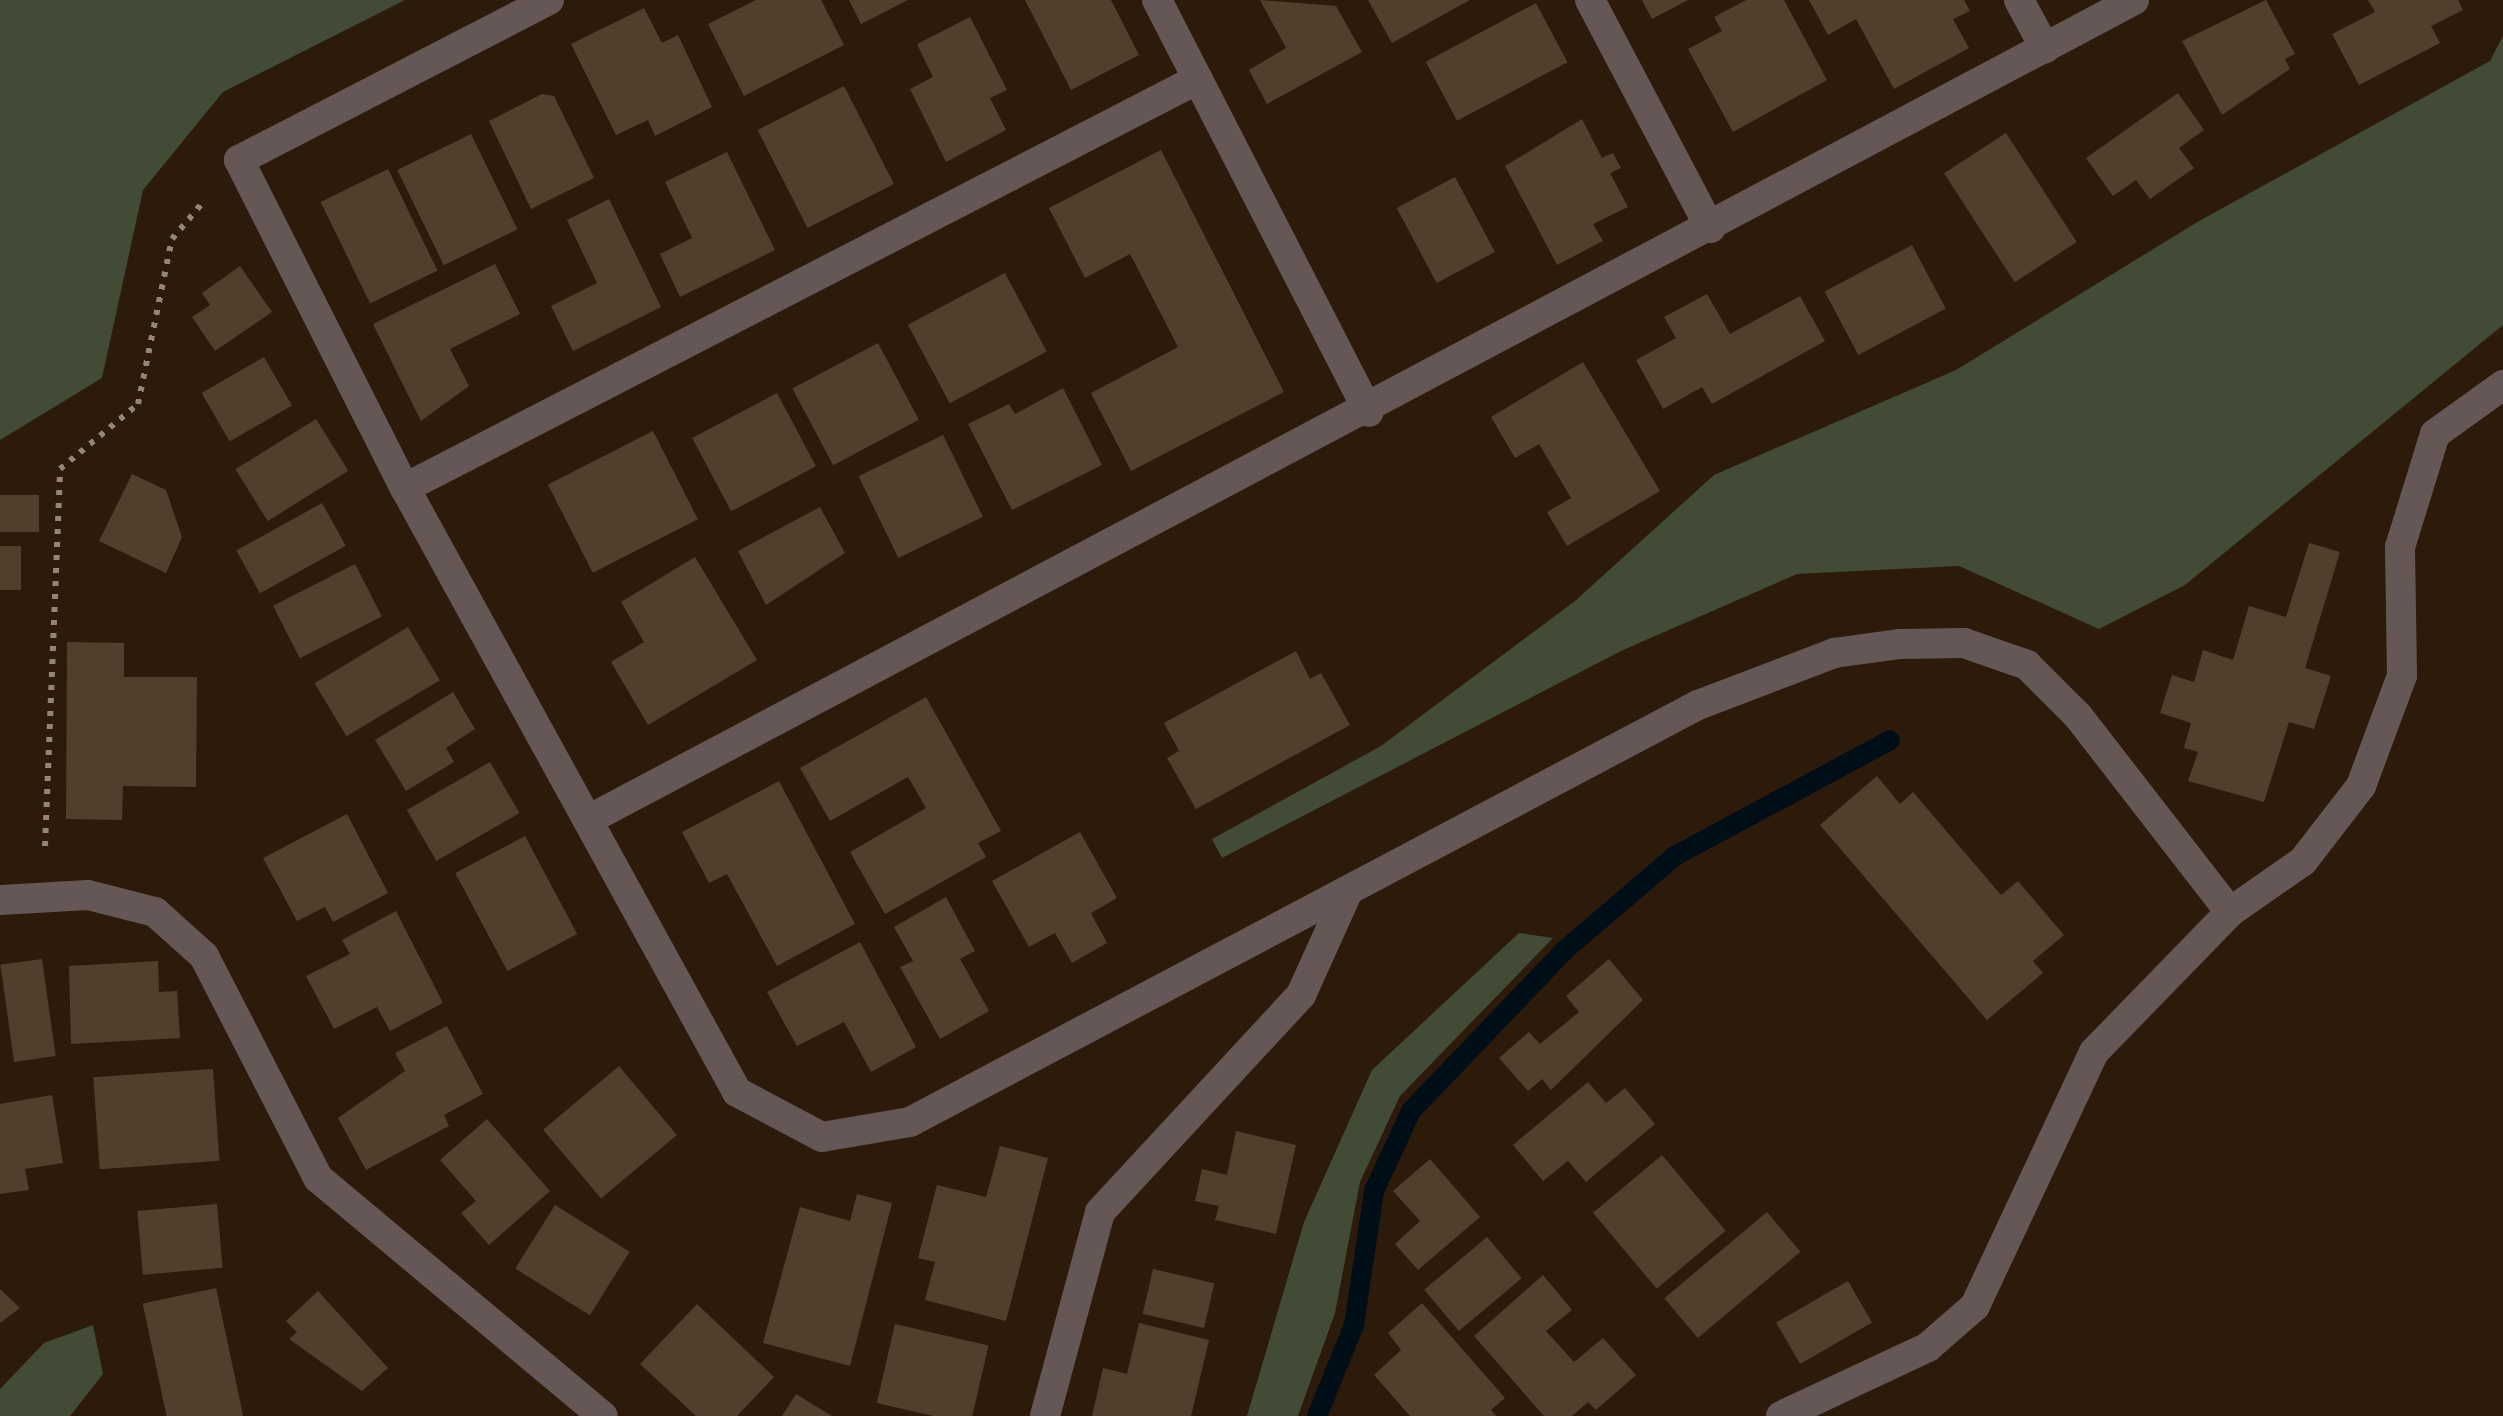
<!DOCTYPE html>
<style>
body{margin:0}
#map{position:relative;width:2503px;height:1416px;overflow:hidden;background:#2c1b0b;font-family:Barlow,sans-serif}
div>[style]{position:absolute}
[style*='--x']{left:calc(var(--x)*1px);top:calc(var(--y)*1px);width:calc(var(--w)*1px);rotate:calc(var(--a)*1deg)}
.green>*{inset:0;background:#414b35}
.stream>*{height:20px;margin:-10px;padding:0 10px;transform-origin:10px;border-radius:10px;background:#000e17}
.building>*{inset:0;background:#513e2d;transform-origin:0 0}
.path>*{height:6px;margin-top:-3px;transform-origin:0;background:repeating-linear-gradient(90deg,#948578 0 5px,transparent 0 13px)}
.minor>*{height:30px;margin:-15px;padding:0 15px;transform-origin:15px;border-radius:15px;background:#645755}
span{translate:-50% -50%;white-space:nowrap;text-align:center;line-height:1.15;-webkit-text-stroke:8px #2c1b0b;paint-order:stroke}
</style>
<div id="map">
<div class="green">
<div style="clip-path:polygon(0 0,405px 0,223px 92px,143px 190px,102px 378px,0 440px)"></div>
<div style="clip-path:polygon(2503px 36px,2503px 325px,2185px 585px,2099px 629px,1959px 566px,1797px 574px,1623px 650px,1222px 858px,1212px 839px,1381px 746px,1575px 601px,1714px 475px,1956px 370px,2199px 221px,2490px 61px)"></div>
<div style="clip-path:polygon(1519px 933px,1553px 938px,1400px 1096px,1360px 1182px,1335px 1313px,1298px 1416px,1247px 1416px,1304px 1222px,1372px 1070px)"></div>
<div style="clip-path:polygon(93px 1325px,103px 1374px,70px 1416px,0 1416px,0 1389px,44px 1343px)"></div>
</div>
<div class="stream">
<div style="--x:1317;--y:1416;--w:98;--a:-67.9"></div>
<div style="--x:1354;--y:1325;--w:135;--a:-81.5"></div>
<div style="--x:1374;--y:1191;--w:88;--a:-65.2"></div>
<div style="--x:1411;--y:1111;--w:224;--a:-46.3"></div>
<div style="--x:1566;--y:949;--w:143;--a:-40.5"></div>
<div style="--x:1675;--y:856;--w:244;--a:-28.3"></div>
</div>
<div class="building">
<div style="clip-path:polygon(756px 0,821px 0,844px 45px,744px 96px,708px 24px)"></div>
<div style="clip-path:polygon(849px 0,908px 0,861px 24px)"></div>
<div style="clip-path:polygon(1025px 0,1111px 0,1139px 55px,1071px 90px)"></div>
<div style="clip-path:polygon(1260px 0,1336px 6px,1362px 52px,1267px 104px,1249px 70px,1286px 48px)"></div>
<div style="clip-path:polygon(1368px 0,1470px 0,1392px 43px)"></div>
<div style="clip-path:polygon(1642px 0,1688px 0,1652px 19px)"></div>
<div style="clip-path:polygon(1746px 0,1784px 0,1827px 80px,1733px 132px,1688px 49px,1722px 31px,1714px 17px)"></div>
<div style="clip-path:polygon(1809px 0,1964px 0,1970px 11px,1953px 19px,1969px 48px,1894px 89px,1856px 19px,1828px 35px)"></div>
<div style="clip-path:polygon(2266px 0,2295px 54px,2285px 59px,2290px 69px,2222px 115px,2182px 41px)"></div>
<div style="clip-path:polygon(2368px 0,2458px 0,2463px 10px,2431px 26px,2440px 43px,2359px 85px,2332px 34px,2375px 12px)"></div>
<div style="left:1536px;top:3px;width:67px;height:125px;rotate:62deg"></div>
<div style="clip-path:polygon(644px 8px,662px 43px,678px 35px,712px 107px,655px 136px,648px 120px,616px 135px,571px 44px)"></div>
<div style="clip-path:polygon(970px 17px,1007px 90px,990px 98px,1006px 130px,946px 162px,910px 89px,933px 77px,917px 44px)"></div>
<div style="left:844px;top:86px;width:110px;height:97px;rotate:63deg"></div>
<div style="clip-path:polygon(2178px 93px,2204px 130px,2179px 148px,2194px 168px,2150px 199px,2136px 180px,2113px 196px,2086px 158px)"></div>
<div style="clip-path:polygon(542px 94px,554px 96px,594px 178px,531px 209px,489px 121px)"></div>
<div style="clip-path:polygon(1582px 119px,1602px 158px,1613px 153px,1621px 168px,1610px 173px,1628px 207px,1593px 224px,1603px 241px,1557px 265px,1505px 166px)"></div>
<div style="left:2006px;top:133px;width:130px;height:74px;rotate:57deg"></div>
<div style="left:471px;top:134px;width:106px;height:82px;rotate:64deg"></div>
<div style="clip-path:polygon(1161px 150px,1284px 392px,1131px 471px,1091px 393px,1178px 347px,1130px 254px,1085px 278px,1049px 208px)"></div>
<div style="clip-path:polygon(727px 152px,775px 250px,680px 297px,660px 254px,692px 238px,665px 182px)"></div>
<div style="left:388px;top:169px;width:113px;height:75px;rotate:64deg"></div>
<div style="left:1455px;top:177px;width:85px;height:66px;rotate:62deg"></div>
<div style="clip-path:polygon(609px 199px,661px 307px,573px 351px,551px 306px,597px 283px,567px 220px)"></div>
<div style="left:1912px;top:245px;width:72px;height:99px;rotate:62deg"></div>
<div style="clip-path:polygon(495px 264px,520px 314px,450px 349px,469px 386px,421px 421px,373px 324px)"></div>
<div style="clip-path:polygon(240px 266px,272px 312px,215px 351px,192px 317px,210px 305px,202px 293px)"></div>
<div style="left:1005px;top:273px;width:89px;height:110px;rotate:62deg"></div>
<div style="clip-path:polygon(1707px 294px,1730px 334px,1800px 296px,1825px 341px,1712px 404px,1702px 387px,1663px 409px,1636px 360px,1676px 338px,1664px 317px)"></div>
<div style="left:878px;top:343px;width:87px;height:97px;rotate:62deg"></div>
<div style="left:264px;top:357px;width:56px;height:72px;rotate:60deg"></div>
<div style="clip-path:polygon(1583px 362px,1660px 491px,1567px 546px,1547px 512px,1571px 498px,1539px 444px,1515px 458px,1491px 417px)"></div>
<div style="clip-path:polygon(1063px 388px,1102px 465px,1012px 510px,968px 424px,1009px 404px,1015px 414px)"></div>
<div style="left:777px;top:393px;width:83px;height:96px;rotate:62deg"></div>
<div style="left:316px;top:419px;width:61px;height:95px;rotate:58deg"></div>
<div style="left:653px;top:431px;width:99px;height:118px;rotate:63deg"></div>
<div style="left:943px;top:435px;width:91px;height:94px;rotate:64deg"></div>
<div style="clip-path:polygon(132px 474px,166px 490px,182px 537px,166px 573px,99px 541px)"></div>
<div style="left:0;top:495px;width:39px;height:37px"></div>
<div style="left:322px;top:503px;width:49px;height:98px;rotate:61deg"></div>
<div style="clip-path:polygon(820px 507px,845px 553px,766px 605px,738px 551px)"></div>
<div style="clip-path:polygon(2309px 543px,2340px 552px,2305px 668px,2331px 676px,2314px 729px,2289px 722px,2264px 802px,2188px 781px,2198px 752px,2184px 748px,2191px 723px,2160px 713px,2172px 675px,2194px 682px,2203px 650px,2233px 660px,2249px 606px,2286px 617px)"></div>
<div style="left:0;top:546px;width:21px;height:44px"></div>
<div style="clip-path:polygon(695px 557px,757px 660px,648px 725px,611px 662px,644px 642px,621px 602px)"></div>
<div style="left:355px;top:564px;width:59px;height:92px;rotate:63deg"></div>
<div style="left:408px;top:627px;width:62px;height:109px;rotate:59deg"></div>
<div style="clip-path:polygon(67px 642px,124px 643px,124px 677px,197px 677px,196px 787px,123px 786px,122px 820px,66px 819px)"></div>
<div style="clip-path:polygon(1296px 651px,1310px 679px,1321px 673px,1350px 725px,1196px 809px,1167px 758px,1179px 751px,1164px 723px)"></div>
<div style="clip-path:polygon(453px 692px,475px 729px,446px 748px,454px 762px,406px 791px,375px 740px)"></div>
<div style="clip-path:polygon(926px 697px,1001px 831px,978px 843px,986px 857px,885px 914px,850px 852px,926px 808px,908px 777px,830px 821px,800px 768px)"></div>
<div style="left:490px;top:762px;width:59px;height:96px;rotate:60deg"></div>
<div style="clip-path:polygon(1877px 776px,1900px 804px,1913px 792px,2001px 895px,2018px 881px,2064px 935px,2033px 961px,2043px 973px,1987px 1020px,1820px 825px)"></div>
<div style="clip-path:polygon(779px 781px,855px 924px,777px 966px,727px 874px,709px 883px,682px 832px)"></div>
<div style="clip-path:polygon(347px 814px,388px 893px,333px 922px,325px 907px,297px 921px,263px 858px)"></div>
<div style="clip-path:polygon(1080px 832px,1117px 898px,1091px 913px,1107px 943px,1072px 963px,1055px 933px,1029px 947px,992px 881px)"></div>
<div style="left:525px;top:836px;width:111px;height:79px;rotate:62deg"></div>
<div style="clip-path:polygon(946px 897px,975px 951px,960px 959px,989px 1011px,940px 1039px,900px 967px,913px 961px,894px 927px)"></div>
<div style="clip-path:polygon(396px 911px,443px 1003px,390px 1031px,377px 1007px,334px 1029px,306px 976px,350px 954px,342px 940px)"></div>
<div style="clip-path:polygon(860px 942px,916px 1047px,871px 1072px,844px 1022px,797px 1046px,767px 992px)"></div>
<div style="left:42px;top:959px;width:98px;height:42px;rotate:82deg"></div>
<div style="clip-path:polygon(1609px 959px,1643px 1000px,1551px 1090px,1542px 1079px,1528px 1091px,1499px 1058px,1529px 1032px,1540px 1044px,1579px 1012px,1566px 996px)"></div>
<div style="clip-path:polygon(158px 961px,159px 992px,177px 991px,180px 1038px,71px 1044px,69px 966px)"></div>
<div style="clip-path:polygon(447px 1026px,483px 1094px,444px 1115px,449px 1126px,366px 1170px,338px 1118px,405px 1071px,395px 1053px)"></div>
<div style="left:619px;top:1066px;width:90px;height:99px;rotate:50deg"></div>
<div style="left:213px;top:1069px;width:92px;height:120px;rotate:86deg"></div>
<div style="clip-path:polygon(1588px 1082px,1606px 1103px,1625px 1088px,1655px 1124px,1586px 1182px,1568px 1161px,1543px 1181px,1513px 1145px)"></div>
<div style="clip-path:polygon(52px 1095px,63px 1163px,25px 1169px,29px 1190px,0 1194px,0 1104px)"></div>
<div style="clip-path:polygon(487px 1119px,550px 1191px,489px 1245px,461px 1213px,476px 1201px,440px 1160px)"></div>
<div style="clip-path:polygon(1236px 1131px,1296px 1145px,1276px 1234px,1215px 1220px,1219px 1206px,1195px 1201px,1202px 1169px,1227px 1175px)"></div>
<div style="clip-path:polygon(1000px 1146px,1048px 1158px,1006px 1321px,925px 1300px,935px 1262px,918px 1258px,937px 1185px,986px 1197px)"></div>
<div style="left:1662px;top:1155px;width:99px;height:90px;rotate:50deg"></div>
<div style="clip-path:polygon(1430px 1159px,1480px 1217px,1418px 1270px,1395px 1244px,1420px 1221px,1393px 1191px)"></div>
<div style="clip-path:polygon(857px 1194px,892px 1203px,850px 1366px,763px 1343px,800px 1207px,850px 1221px)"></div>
<div style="left:217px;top:1204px;width:64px;height:80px;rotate:85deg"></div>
<div style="left:555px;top:1205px;width:88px;height:75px;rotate:32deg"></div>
<div style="left:1767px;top:1212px;width:52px;height:134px;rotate:50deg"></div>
<div style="left:1487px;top:1237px;width:54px;height:82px;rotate:50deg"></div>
<div style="left:1153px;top:1269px;width:63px;height:46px;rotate:13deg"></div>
<div style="clip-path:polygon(1543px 1275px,1572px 1310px,1546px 1331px,1574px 1362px,1603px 1338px,1636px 1375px,1596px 1410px,1588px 1402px,1572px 1416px,1544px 1416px,1474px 1336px)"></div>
<div style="left:1848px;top:1281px;width:48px;height:83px;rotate:60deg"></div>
<div style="left:216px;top:1288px;width:131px;height:75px;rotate:78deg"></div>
<div style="clip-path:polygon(0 1289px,20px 1308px,0 1323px)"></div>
<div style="clip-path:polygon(318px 1291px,388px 1368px,362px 1391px,289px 1339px,297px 1332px,286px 1321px)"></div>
<div style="clip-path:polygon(1422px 1303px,1505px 1398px,1491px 1410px,1496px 1416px,1410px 1416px,1374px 1375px,1401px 1350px,1388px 1333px)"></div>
<div style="clip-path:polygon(697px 1304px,774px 1377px,737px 1416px,696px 1416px,640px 1364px)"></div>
<div style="clip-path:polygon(1139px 1323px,1209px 1340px,1191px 1416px,1092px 1416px,1103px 1368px,1127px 1374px)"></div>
<div style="left:895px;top:1324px;width:96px;height:81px;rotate:13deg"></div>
<div style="clip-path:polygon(796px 1394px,832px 1416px,782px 1416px)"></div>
</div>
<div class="path">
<div style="--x:45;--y:846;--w:377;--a:-87.7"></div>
<div style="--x:60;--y:469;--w:102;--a:-39.8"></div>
<div style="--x:138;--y:404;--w:168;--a:-78.4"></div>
<div style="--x:172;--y:239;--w:50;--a:-49.9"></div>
</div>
<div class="minor">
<div style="--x:549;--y:0;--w:349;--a:152.7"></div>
<div style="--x:239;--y:160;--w:368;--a:63.2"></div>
<div style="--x:405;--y:488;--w:689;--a:61.2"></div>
<div style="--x:737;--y:1092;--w:96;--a:27.9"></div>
<div style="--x:822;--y:1137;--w:89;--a:-9.7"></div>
<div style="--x:910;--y:1122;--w:892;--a:-27.89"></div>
<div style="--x:1698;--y:705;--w:146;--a:-20.9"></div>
<div style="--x:1834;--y:653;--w:67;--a:-7.8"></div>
<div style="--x:1900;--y:644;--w:64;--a:-0.9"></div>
<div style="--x:1964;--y:643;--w:67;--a:19.2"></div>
<div style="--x:2027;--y:665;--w:72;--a:45"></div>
<div style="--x:2078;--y:716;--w:248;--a:52.2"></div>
<div style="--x:1157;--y:0;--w:463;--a:62.8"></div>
<div style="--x:1590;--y:0;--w:258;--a:62.2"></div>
<div style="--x:2019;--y:0;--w:55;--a:61.6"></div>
<div style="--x:405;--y:488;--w:892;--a:-27.28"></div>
<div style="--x:588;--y:820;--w:1750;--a:-27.94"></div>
<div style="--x:0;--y:900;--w:88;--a:-3.3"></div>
<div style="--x:88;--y:895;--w:69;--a:14.2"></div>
<div style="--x:155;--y:912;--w:66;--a:41.9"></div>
<div style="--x:204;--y:956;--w:250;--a:62.8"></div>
<div style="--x:318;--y:1178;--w:371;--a:39.9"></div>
<div style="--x:1045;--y:1416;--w:211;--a:-74.9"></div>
<div style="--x:1100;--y:1212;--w:296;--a:-47.2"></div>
<div style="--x:1301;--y:995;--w:114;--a:-65.7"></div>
<div style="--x:1781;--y:1416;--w:162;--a:-25.1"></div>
<div style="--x:1928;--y:1347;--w:62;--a:-41.1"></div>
<div style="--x:1975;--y:1306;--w:280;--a:-64.9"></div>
<div style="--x:2094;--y:1052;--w:195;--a:-45.8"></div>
<div style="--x:2230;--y:912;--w:89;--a:-34.9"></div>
<div style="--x:2303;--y:861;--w:95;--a:-52.3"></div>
<div style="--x:2361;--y:786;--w:117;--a:-69.6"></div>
<div style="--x:2402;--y:676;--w:129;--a:-90.9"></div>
<div style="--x:2400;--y:547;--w:118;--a:-72.8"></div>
<div style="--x:2435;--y:434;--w:84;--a:-35.8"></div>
</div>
</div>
